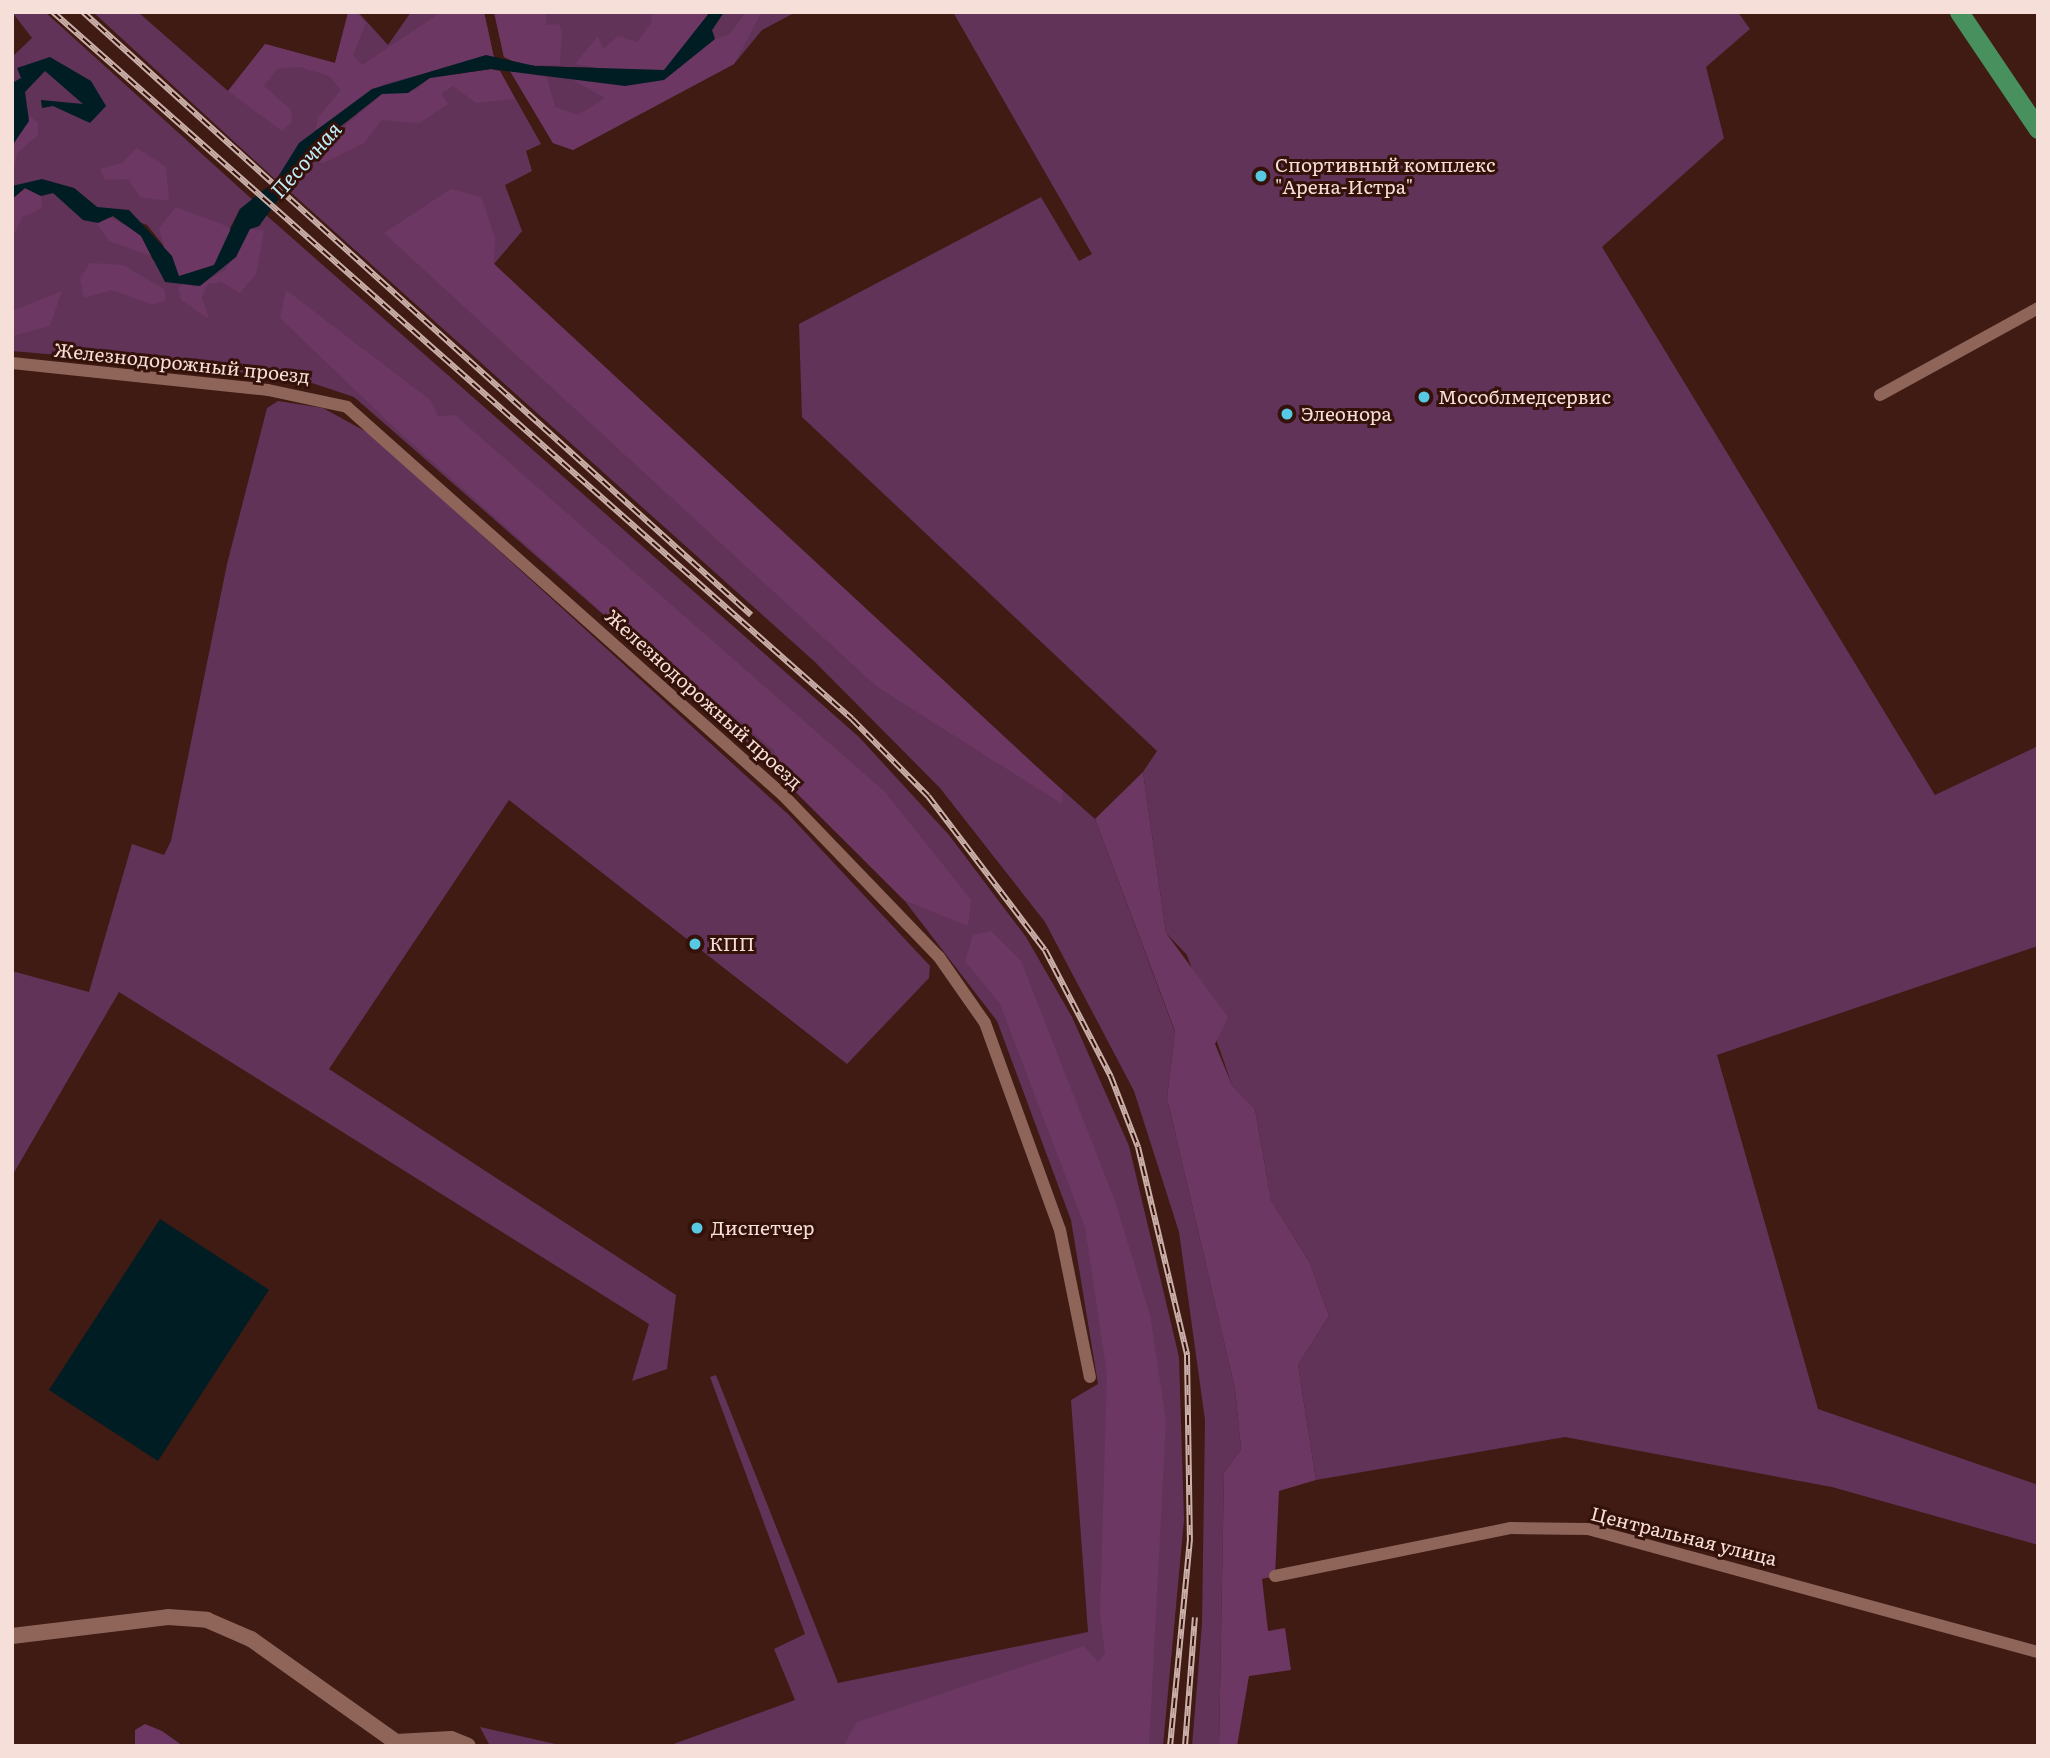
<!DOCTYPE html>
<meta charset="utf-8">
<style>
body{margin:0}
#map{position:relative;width:2050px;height:1758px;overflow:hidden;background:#3f1b13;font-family:Literata,serif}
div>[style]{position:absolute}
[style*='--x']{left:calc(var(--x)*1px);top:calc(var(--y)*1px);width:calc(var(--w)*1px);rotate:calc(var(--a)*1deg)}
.green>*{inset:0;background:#613359}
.forest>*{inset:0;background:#6d3763}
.water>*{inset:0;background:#001d24;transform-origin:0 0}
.minor>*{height:12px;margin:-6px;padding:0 6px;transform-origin:6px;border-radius:6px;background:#8f655a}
.tertiary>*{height:16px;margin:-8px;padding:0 8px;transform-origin:8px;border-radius:8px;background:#8f655a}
.primary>*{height:19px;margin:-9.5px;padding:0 9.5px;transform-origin:9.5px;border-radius:9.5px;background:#49905f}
.rail>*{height:6px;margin-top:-3px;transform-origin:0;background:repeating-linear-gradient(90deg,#34120a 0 10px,#cbb0aa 0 20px);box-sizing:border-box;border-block:2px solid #cbb0aa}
.dots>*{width:19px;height:19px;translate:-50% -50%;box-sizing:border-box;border:4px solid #34120a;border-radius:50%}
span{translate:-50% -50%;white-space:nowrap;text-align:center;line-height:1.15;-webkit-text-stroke:6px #34120a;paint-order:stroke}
.poi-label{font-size:19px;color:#f7dfd9}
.left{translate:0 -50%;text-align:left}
.street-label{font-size:19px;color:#f7dfd9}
.water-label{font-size:21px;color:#bfeefa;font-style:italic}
.frame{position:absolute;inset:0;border:14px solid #f7dfd9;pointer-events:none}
</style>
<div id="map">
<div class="green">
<div style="clip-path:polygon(12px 12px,45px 12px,255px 202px,240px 209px,222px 243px,172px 256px,147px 225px,97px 207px,74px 188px,12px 186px,12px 57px,32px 38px)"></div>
<div style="clip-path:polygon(93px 12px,138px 12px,228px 91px,265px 44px,335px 63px,348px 12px,358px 12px,388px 45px,411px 12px,484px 12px,494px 58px,316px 130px,276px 180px)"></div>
<div style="clip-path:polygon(494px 12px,710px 12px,664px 70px,535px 66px,504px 57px)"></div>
<div style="clip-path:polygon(724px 12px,796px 12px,762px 30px,734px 64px,573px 150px,553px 143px,510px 71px,576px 76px,712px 30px)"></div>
<div style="clip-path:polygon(953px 12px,1738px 12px,1750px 29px,1706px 67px,1724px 138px,1602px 247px,1935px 795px,2038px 746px,2038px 946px,1717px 1055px,1818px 1409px,2038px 1485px,2038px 1545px,1832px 1487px,1565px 1437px,1316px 1480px,1298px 1365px,1329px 1316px,1310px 1263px,1271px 1200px,1255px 1109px,1232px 1085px,1187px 955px,1166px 933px,1143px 772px,1157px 751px,802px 417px,799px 324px,1041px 197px,1079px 261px,1092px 254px)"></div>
<div style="clip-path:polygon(500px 71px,541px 144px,526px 151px,532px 171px,505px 185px,522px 231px,494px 264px,790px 547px,1095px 819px,1175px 1032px,1167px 1098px,1235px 1389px,1241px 1449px,1224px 1473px,1219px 1746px,1192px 1746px,1202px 1624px,1205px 1420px,1179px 1232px,1134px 1091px,1045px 922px,940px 788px,815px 662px,287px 189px,319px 143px,371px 103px)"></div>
<div style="clip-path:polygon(53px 193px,98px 223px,113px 216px,141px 236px,153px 260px,259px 226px,266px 215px,859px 737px,949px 835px,1026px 937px,1072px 1017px,1129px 1146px,1179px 1357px,1184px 1520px,1163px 1746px,668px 1746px,795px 1700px,774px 1649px,805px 1634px,710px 1377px,716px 1375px,838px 1683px,1088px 1632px,1071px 1400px,1098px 1384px,1071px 1220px,997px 1021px,904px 900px,716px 713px,354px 397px,309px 382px,209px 368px,12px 351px,12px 199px)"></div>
<div style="clip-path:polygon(278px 401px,323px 408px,372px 435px,789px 815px,930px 966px,929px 978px,847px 1064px,509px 800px,329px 1069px,676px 1295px,667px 1369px,632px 1381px,649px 1324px,119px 992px,12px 1176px,12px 971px,89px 992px,132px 844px,164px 855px,171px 841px,227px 564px,267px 408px)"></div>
<div style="clip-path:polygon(480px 1727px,564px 1746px,490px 1746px)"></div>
</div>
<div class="forest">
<div style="clip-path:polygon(441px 12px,484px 12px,494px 58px,386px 83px,316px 130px,318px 117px,341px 90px,329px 76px,300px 67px,277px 69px,264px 86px,291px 110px,292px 122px,282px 131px,228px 91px,265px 44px,335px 63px,348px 14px,358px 14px,366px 23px,353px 55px,362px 65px)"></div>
<div style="clip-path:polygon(494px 12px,547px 12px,546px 25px,559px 24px,562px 33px,560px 65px,520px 65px,504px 57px)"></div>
<div style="clip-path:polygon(651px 12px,710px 12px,664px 70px,626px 73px,575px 64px,598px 36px,603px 49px,618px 36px,637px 42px,652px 22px)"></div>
<div style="clip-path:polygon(746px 12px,762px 12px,734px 64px,573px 150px,553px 143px,510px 71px,547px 77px,555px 107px,578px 115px,605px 98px,566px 76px,664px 80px,715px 39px,730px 34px)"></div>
<div style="clip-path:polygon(491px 69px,500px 71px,515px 99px,476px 103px,453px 86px,441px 94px,448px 104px,419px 123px,382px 120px,364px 143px,323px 163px,307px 159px,382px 94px,417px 89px,429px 78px)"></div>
<div style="clip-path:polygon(30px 116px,38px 123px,38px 135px,17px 153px,12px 186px,12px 140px)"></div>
<div style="clip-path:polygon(137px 148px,166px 167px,169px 201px,140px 197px,128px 179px,105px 180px,100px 169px,122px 163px)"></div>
<div style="clip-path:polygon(25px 188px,41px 196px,42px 208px,22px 217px,12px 239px,12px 199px)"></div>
<div style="clip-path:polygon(451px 189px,481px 197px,495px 238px,494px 264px,1063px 791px,1062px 804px,876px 686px,384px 233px)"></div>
<div style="clip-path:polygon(176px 207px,229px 227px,233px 236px,221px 268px,186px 283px,195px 287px,225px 270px,250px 229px,264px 231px,256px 274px,240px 293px,221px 282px,208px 284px,202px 297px,209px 319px,181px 300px,178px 288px,184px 283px,166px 256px,159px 228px)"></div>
<div style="clip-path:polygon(103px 214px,139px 232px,151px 256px,109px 241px,93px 219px)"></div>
<div style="clip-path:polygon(90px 263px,123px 265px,164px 289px,166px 300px,153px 305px,112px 290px,84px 298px,80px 278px)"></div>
<div style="clip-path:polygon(286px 290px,430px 400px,438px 416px,455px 415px,885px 792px,971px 900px,968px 926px,904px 900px,775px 771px,775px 751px,683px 673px,685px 686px,399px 432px,280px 318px)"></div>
<div style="clip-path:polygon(62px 291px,50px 326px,12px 336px,12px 311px)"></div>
<div style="clip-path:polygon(1143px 772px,1166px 933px,1228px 1017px,1215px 1044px,1232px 1085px,1255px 1109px,1271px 1200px,1310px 1263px,1329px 1316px,1298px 1365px,1316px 1480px,1279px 1491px,1275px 1576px,1262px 1579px,1268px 1631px,1285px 1628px,1291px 1670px,1249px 1676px,1237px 1746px,1219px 1746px,1224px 1473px,1241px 1449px,1235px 1389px,1167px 1098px,1175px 1031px,1095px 819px)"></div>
<div style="clip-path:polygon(991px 931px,1021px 961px,1115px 1201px,1150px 1315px,1166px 1421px,1149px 1746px,843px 1746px,857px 1722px,1084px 1646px,1098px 1662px,1105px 1653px,1100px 1614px,1107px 1374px,1085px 1227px,1000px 1004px,965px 961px,973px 935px)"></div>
<div style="clip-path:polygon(145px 1724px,162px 1731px,183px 1746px,135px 1746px,135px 1730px)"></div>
</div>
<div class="water">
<div style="clip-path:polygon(710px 12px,724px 12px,712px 30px,715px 39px,664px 80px,625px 86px,491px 69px,430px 78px,408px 93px,382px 94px,319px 143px,259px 226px,250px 229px,236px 257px,200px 286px,165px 282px,141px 236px,113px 216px,98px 223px,83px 220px,53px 193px,41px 196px,25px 188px,12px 199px,12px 186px,42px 179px,74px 188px,97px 207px,129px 210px,172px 256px,179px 276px,214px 265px,240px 209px,276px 180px,299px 143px,372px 89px,486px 55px,535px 66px,664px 70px)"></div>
<div style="clip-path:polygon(50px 57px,91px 81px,106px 106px,90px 123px,53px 106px,42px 108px,41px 100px,83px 104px,45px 71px,25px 92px,29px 121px,12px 146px,12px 83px,21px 78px,17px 68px)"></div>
<div style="left:160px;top:1219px;width:130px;height:204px;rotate:33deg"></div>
</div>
<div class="minor">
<div style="--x:12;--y:363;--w:257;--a:6"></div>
<div style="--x:268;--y:390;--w:81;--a:12.1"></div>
<div style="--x:347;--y:407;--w:584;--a:41.67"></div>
<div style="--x:783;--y:795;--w:225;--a:46.1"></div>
<div style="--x:939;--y:957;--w:80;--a:55.1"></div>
<div style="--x:985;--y:1023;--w:220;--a:70.1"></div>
<div style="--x:1060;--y:1230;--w:150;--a:78.5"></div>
<div style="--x:1880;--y:395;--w:180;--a:-28.8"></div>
<div style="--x:1275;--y:1576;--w:241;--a:-11.5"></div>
<div style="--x:1511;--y:1528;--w:77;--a:0.7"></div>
<div style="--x:1588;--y:1529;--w:467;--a:15.3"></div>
</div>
<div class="tertiary">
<div style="--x:12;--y:1636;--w:157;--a:-6.9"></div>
<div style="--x:168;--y:1617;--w:39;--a:4"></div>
<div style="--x:207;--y:1620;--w:48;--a:23.4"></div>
<div style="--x:251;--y:1639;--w:178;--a:35.4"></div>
<div style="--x:396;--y:1742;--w:55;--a:-3.1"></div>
<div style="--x:451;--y:1739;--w:18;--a:22"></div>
</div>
<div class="primary">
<div style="--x:1959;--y:12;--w:141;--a:56"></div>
</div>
<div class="rail">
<div style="--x:53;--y:12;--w:1067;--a:41.5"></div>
<div style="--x:852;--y:719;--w:108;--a:45.4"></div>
<div style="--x:928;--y:796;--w:193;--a:52.8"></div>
<div style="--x:1045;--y:950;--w:143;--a:62.5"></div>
<div style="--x:1111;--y:1077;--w:75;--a:68.9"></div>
<div style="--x:1138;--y:1147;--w:214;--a:76.7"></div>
<div style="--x:1187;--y:1355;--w:184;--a:89.1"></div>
<div style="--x:1190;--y:1539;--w:208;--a:95.5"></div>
<div style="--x:83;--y:12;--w:900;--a:42.07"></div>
<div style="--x:1185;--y:1746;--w:129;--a:-85.6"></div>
</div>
<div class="dots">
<div style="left:1261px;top:176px;background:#57c9e2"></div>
<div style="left:1424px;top:397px;background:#57c9e2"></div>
<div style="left:1287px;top:414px;background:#57c9e2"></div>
<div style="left:695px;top:944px;background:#57c9e2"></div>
<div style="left:697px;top:1228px;background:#57c9e2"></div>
</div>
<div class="poi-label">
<span class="left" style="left:1275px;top:176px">Спортивный комплекс<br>"Арена-Истра"</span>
<span class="left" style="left:1438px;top:397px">Мособлмедсервис</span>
<span class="left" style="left:1301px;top:414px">Элеонора</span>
<span class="left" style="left:709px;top:944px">КПП</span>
<span class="left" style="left:711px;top:1228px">Диспетчер</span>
</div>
<div class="street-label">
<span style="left:182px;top:363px;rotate:6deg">Железнодорожный проезд</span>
<span style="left:704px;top:699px;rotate:42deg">Железнодорожный проезд</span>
<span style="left:1684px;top:1536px;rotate:14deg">Центральная улица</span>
</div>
<div class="water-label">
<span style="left:305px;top:159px;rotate:-48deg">Песочная</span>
</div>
<div class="frame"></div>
</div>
